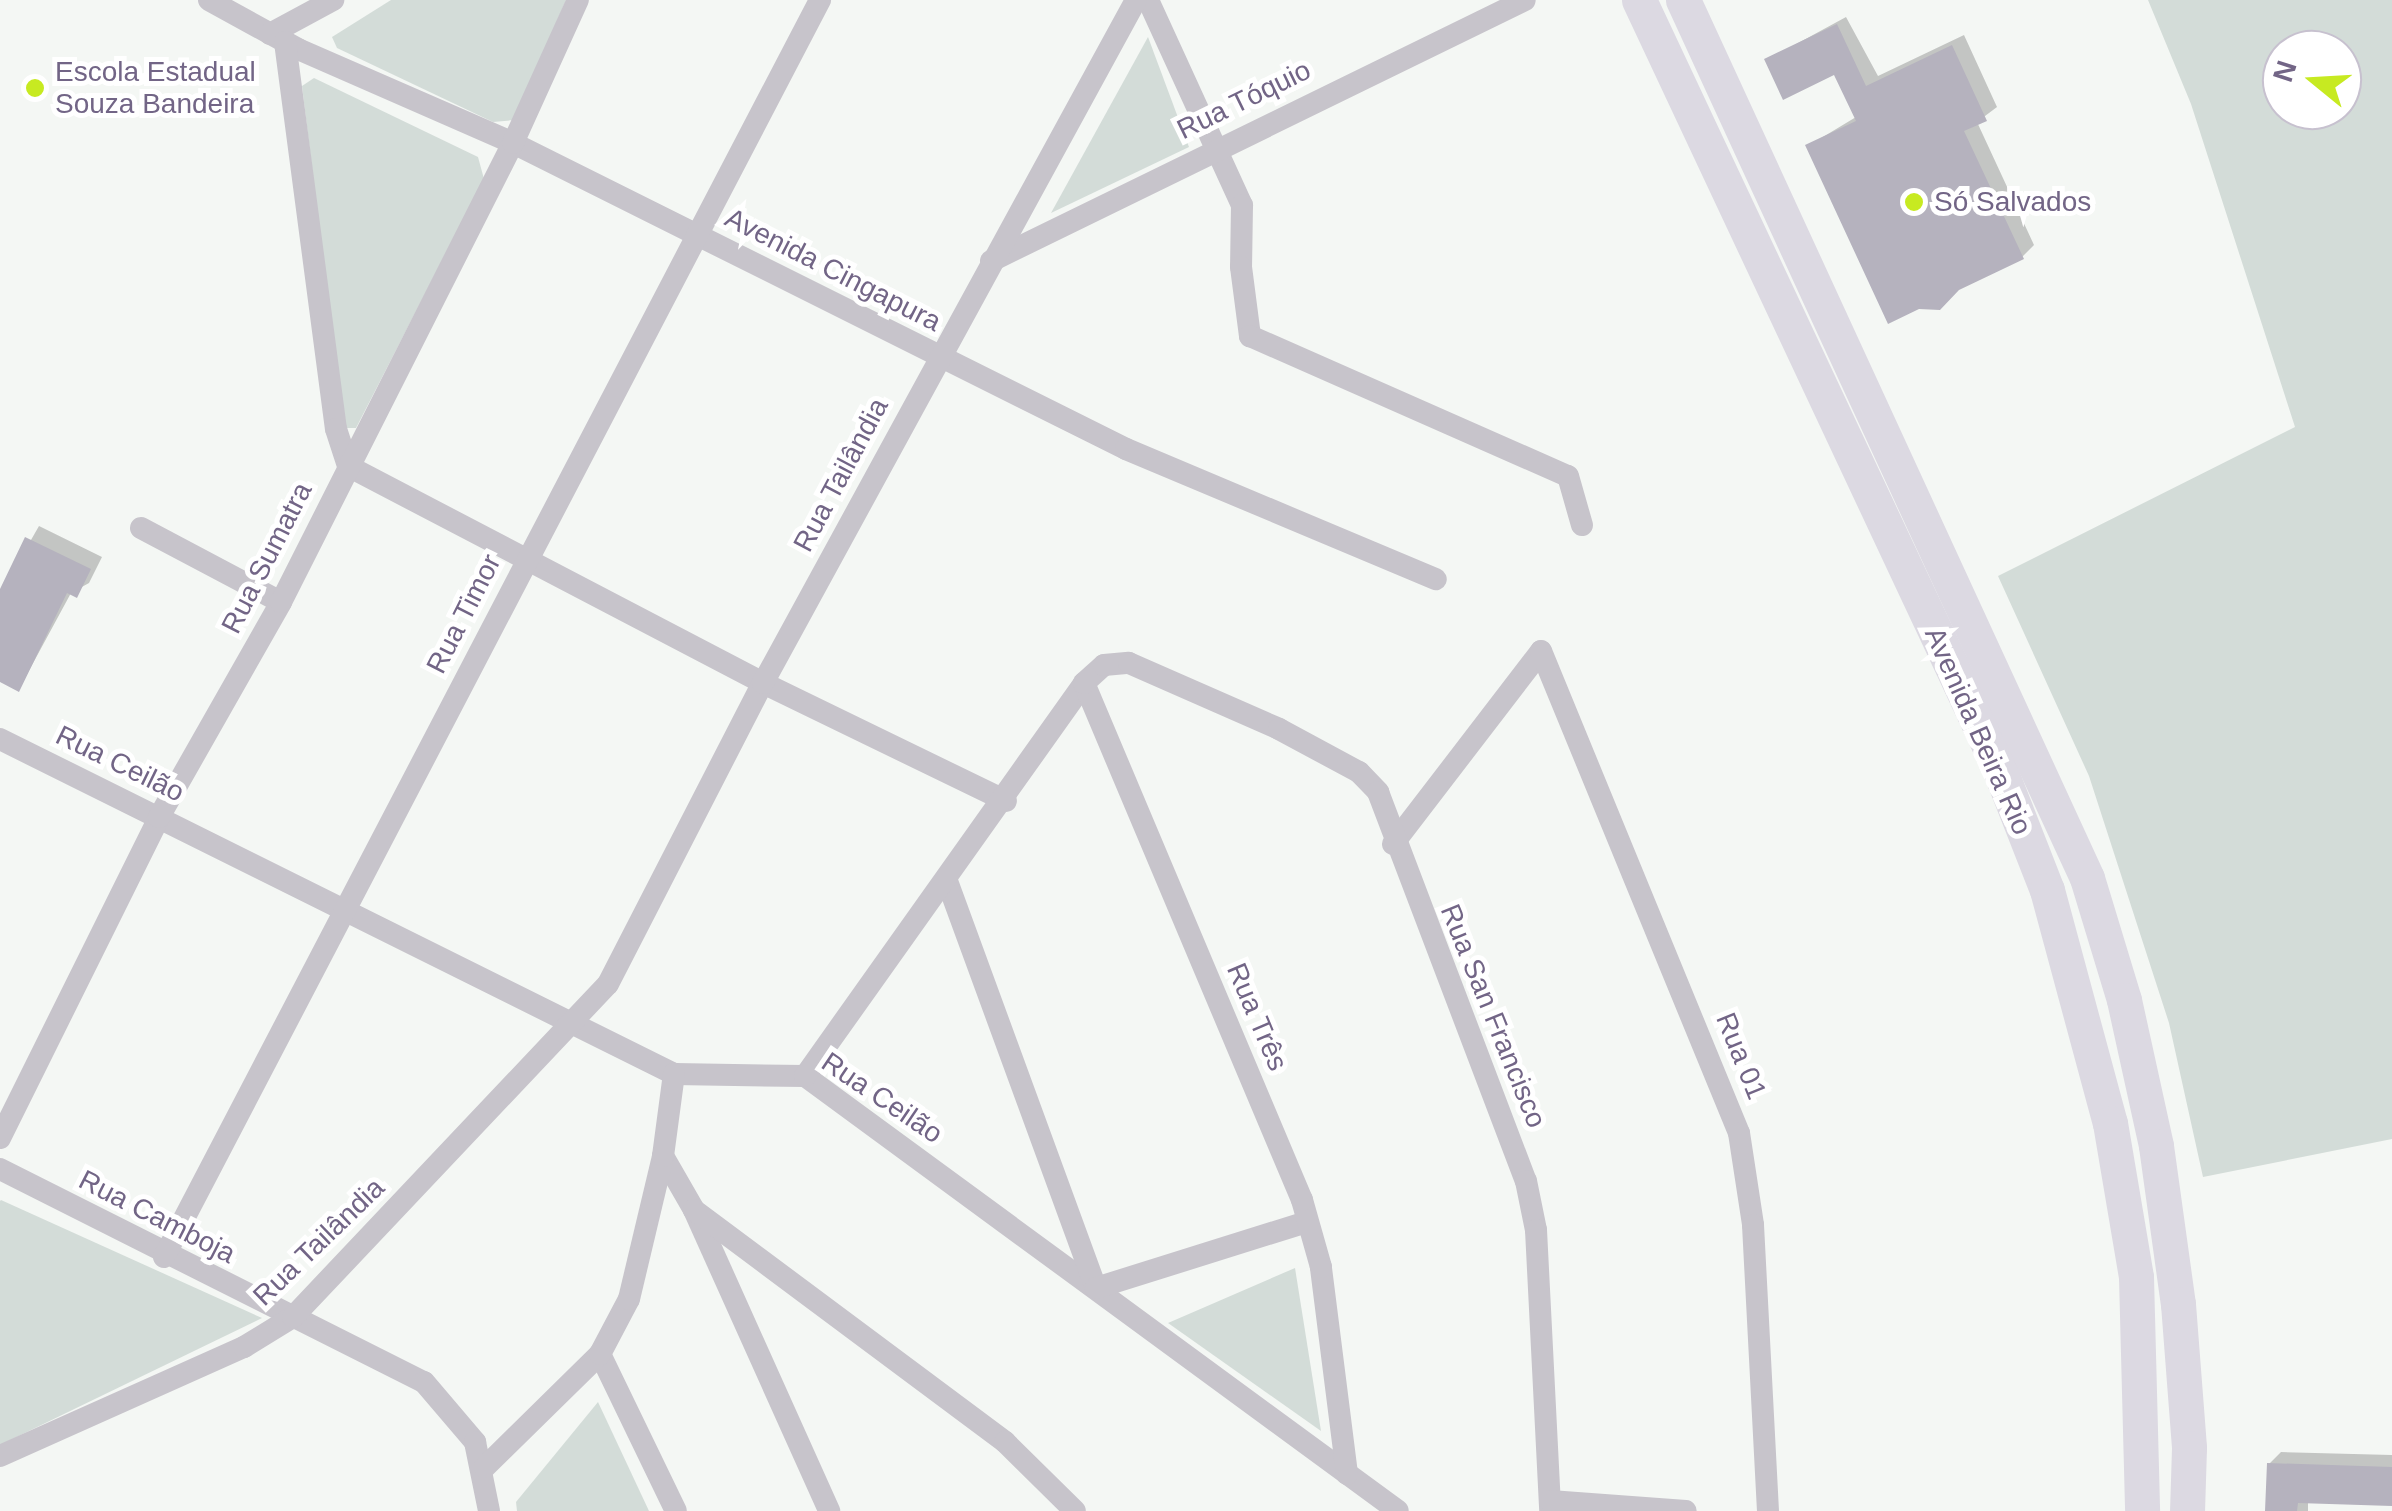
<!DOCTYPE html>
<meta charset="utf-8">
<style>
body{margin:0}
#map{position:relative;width:2392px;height:1511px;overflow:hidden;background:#f4f7f4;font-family:Arial,sans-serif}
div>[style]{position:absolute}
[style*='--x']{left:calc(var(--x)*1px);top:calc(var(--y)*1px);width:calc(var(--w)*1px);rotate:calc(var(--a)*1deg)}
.green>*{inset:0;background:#d3dcd8}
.shadow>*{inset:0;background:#0003}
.building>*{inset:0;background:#b5b2be}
.minor>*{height:22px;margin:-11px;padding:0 11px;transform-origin:11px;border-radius:11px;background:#c7c4cb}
.primary>*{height:35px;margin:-17.5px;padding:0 17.5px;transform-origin:17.5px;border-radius:17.5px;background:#dcd9e2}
.dots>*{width:28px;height:28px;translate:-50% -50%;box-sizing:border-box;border:5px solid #fff;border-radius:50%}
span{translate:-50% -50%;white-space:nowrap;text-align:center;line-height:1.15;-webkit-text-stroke:10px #fff;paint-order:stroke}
.poi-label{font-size:28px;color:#726586}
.left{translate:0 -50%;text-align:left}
.street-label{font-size:28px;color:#726586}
.north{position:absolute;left:2262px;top:30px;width:100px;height:100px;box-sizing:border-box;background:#fff;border:2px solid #c7c1cf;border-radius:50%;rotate:288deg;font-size:28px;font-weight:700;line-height:40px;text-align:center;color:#726586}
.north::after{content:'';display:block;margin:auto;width:35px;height:45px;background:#c7ea21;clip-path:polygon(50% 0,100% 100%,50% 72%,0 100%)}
</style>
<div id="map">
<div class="green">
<div style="clip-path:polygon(391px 0,566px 0,514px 120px,493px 122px,337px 48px,332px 37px)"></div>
<div style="clip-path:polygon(evenodd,2148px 0,2392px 0,2392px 1139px,2203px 1177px,2169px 1023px,2089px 776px,1998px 576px,2295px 427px,2191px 104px,2148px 0,2282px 50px,2342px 50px,2342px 110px,2282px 110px,2282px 50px)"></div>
<div style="clip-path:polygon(1148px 37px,1189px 147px,1051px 213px)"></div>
<div style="clip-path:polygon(314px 78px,478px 157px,484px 179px,356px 428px,344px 428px,302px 86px)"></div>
<div style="clip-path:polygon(0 1201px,1px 1200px,262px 1318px,0 1445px)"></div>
<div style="clip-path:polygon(1295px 1268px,1321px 1431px,1168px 1323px)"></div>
<div style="clip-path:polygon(598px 1402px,649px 1511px,517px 1511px,516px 1502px)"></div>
</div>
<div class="shadow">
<div style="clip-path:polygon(1846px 17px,1878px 76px,1964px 35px,1997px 107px,1977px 122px,2034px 245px,2022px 257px,1808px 146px,1856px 117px,1845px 68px,1767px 60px)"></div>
<div style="clip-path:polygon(39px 526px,102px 557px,89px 583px,71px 593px,19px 689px,0 679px,0 594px)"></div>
<div style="clip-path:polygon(2281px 1452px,2392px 1455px,2392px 1503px,2308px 1501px,2308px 1511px,2268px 1511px,2269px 1464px)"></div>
</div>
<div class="building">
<div style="clip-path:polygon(1837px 24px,1866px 86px,1952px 45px,1987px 121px,1964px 131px,2024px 259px,1959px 290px,1940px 310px,1919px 309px,1888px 324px,1805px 145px,1856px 121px,1834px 75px,1783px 100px,1764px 59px)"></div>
<div style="clip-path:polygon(25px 537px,91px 569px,77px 598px,67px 593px,19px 692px,0 682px,0 589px)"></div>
<div style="clip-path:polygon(2267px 1463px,2392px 1467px,2392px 1506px,2298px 1503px,2297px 1511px,2265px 1511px)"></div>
</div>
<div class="minor">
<div style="--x:209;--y:0;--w:102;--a:28.8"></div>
<div style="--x:298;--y:49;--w:235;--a:23.6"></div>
<div style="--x:513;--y:143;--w:685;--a:26.53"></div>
<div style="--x:1126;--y:449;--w:336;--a:22.8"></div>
<div style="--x:1148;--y:0;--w:226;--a:65.4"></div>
<div style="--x:1242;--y:205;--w:62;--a:90.9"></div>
<div style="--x:1241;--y:267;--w:70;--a:82.6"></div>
<div style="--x:1250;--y:336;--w:347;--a:23.8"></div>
<div style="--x:1568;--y:476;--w:51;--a:74.1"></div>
<div style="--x:270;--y:34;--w:72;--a:-28.4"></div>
<div style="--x:285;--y:42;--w:390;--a:82.5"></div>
<div style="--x:336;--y:429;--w:39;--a:72"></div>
<div style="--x:348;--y:466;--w:468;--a:27.6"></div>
<div style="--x:763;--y:683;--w:270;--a:25.9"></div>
<div style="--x:991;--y:261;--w:594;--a:-26.05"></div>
<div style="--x:141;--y:528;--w:158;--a:27.9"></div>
<div style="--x:0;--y:739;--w:753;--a:26.43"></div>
<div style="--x:674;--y:1074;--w:131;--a:0.9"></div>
<div style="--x:805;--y:1076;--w:735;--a:36.26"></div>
<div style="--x:1393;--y:844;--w:243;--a:-52.5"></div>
<div style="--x:1541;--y:651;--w:521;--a:67.67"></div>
<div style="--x:1739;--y:1133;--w:93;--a:81.3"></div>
<div style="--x:1753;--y:1225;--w:286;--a:87"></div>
<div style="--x:947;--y:881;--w:433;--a:69.9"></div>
<div style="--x:1096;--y:1288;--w:220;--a:-17.4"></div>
<div style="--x:805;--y:1076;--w:482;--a:-54.6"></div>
<div style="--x:0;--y:1138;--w:358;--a:-63.6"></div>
<div style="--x:159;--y:817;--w:247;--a:-60.4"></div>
<div style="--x:281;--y:602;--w:514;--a:-63.19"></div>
<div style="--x:513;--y:143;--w:157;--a:-65.6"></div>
<div style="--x:663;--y:1156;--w:62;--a:60.1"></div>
<div style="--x:694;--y:1210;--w:330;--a:65.8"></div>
<div style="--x:0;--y:1169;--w:474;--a:26.7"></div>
<div style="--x:424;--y:1382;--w:79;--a:49.6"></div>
<div style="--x:475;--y:1442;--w:70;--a:78.5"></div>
<div style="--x:694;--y:1210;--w:388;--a:36.7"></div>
<div style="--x:1005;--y:1442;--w:98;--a:44.6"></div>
<div style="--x:164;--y:1257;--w:1418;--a:-62.44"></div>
<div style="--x:600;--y:1354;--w:174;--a:64.2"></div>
<div style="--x:0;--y:1456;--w:267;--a:-24.1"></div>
<div style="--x:244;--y:1347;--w:57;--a:-31.5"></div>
<div style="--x:293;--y:1317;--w:458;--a:-46.6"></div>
<div style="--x:608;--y:984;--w:339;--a:-62.8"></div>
<div style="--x:763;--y:683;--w:778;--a:-61.36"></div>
<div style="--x:485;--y:1467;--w:161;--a:-44.5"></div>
<div style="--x:600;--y:1354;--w:62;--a:-62.2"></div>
<div style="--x:629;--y:1299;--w:147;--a:-76.6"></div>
<div style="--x:663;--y:1156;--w:83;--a:-82.4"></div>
<div style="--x:1347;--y:1474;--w:209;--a:-97.2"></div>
<div style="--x:1321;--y:1267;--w:70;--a:-105.8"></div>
<div style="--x:1302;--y:1200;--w:561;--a:-112.86"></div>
<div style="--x:1084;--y:683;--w:27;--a:-42"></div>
<div style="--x:1104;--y:665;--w:25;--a:-5"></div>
<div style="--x:1129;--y:663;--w:164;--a:23.7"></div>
<div style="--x:1279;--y:729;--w:91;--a:28.3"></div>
<div style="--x:1359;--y:772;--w:28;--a:46"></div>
<div style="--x:1378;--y:792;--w:416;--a:69.2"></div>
<div style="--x:1526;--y:1181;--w:50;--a:78.5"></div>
<div style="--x:1536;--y:1230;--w:281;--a:87.1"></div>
<div style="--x:1550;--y:1501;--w:136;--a:4.2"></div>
</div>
<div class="primary">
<div style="--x:1639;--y:0;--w:845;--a:64.86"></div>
<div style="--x:1998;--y:765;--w:134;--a:68.6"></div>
<div style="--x:2047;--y:890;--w:241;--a:74.9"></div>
<div style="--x:2110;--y:1123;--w:156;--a:80.4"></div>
<div style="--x:2136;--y:1277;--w:234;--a:88.5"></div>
<div style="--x:1683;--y:0;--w:966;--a:65.29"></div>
<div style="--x:2087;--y:878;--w:127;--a:73.1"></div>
<div style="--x:2124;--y:1000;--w:149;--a:77.6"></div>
<div style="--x:2156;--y:1146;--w:160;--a:82.1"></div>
<div style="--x:2178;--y:1304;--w:144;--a:85.6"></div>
<div style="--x:2189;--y:1448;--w:63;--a:91.8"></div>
</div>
<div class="dots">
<div style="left:35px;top:88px;background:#c7ea21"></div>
<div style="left:1914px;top:202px;background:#c7ea21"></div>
</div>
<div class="poi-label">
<span class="left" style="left:55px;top:88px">Escola Estadual<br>Souza Bandeira</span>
<span class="left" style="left:1934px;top:202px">Só Salvados</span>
</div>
<div class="street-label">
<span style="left:1244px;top:100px;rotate:-26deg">Rua Tóquio</span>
<span style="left:833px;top:270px;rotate:27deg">Avenida Cingapura</span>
<span style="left:841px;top:475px;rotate:-62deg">Rua Tailândia</span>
<span style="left:267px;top:558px;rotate:-63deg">Rua Sumatra</span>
<span style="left:464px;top:614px;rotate:-63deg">Rua Timor</span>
<span style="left:1978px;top:731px;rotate:66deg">Avenida Beira Rio</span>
<span style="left:120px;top:764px;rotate:26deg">Rua Ceilão</span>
<span style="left:1493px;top:1016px;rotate:68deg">Rua San Francisco</span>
<span style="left:1257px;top:1017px;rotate:67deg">Rua Três</span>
<span style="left:1741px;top:1056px;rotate:68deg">Rua 01</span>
<span style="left:882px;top:1098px;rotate:34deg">Rua Ceilão</span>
<span style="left:157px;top:1217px;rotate:27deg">Rua Camboja</span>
<span style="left:319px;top:1242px;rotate:-44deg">Rua Tailândia</span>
</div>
<div class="north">N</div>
</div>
